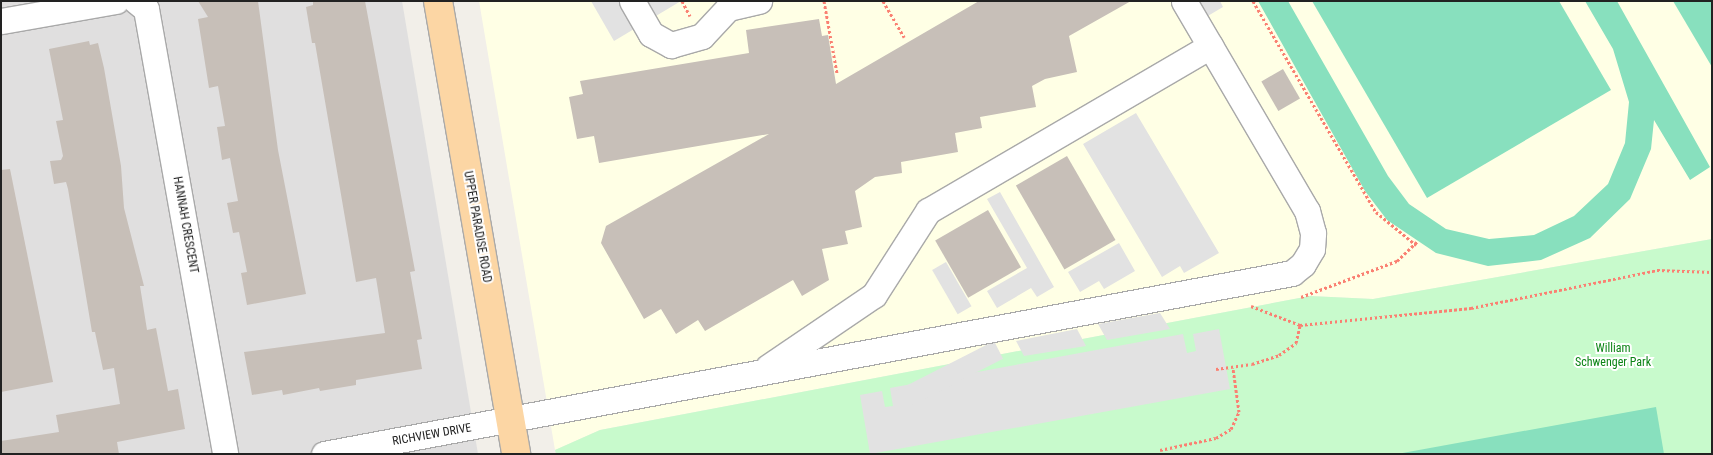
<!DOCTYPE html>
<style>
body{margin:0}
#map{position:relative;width:1713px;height:455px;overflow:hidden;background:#f2efe9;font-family:"Roboto Condensed",sans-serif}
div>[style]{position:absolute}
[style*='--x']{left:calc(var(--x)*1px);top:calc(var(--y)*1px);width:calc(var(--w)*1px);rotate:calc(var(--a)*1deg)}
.residential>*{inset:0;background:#e0dfdf}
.education>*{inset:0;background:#ffffe5}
.park>*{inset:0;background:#c8facc}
.pitch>*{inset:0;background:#88e0be}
.parking>*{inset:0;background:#e2e2e2;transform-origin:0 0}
.building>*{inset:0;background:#c7bfb8;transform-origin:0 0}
.path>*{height:3px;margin-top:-1.5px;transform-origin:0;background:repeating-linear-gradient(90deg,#fa8072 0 2.5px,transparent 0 5px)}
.roads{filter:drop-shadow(1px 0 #a9a9a9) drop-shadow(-1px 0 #a9a9a9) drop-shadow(0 1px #a9a9a9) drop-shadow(0 -1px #a9a9a9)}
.minor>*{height:25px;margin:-12.5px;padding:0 12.5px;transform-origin:12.5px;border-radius:12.5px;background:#fff}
.major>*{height:28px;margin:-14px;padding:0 14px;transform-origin:14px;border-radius:14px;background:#fcd6a4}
span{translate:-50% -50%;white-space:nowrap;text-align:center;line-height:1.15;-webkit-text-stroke:4px #fff;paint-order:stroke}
.street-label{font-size:12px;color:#222}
.park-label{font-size:12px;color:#0c8416}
.frame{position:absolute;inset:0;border:2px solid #222;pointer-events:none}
</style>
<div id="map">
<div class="residential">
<div style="clip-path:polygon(1px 1px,402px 1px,478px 454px,1px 454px)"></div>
</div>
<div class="education">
<div style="clip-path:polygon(479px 1px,1712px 1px,1712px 239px,1373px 299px,1310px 296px,600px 430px,555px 450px)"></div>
</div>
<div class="park">
<div style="clip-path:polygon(1712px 239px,1712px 454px,556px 454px,555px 450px,600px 430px,1310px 296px,1373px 299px)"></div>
</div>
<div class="pitch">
<div style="clip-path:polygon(1258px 1px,1288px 1px,1388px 176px,1409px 204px,1446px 229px,1489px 239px,1534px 235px,1574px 216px,1608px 184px,1625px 143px,1629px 102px,1613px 49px,1585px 1px,1617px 1px,1710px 167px,1690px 180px,1654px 120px,1651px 149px,1630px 199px,1590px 238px,1541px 260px,1488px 266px,1436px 253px,1387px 220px,1365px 191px)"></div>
<div style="clip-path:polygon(1312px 1px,1559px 1px,1611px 90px,1427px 198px)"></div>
<div style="clip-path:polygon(1673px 1px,1712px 1px,1712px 67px)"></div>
<div style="clip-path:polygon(1656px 407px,1664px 454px,1397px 454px)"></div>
</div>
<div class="parking">
<div style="clip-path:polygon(591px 1px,681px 1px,614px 41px)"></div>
<div style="clip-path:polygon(1197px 1px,1220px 1px,1223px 7px,1206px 17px)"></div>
<div style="clip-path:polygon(1136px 113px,1219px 253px,1184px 273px,1180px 266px,1162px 277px,1083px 144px)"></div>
<div style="clip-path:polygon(1000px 192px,1054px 287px,1037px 297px,1031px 288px,997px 308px,987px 291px,1027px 268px,987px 199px)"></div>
<div style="clip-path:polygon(1119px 243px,1135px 271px,1104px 289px,1099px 281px,1080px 292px,1068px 272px)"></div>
<div style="left:946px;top:262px;width:51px;height:16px;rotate:60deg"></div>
<div style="clip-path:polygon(1160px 313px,1170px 329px,1107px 340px,1098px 324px)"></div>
<div style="clip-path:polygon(1077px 329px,1086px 346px,1024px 356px,1016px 341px)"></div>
<div style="clip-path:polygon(1219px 329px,1230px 389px,870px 454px,860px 395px,882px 391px,885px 407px,893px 406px,890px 388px,1183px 334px,1187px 353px,1196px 351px,1193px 334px)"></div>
<div style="left:994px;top:341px;width:20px;height:115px;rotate:63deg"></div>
</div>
<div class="building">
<div style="clip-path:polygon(198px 1px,258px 1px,278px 150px,306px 294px,247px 305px,241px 273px,247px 272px,239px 232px,233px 233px,227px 203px,238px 201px,230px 158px,222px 160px,217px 127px,225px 126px,218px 86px,209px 88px,198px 19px,208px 17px)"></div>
<div style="clip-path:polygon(313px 1px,365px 1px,415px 271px,410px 272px,422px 339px,417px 340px,422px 369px,356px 380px,356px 385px,320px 391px,319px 388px,283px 395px,282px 390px,252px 395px,244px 352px,385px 333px,376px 278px,356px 282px,315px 43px,312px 43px,306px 7px,313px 5px)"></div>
<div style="clip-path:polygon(979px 1px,1131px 1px,1069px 36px,1077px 72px,1045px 79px,1032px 86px,1036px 107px,980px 117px,982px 128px,955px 133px,958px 152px,901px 162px,902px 173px,875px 177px,855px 191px,862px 227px,845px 231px,848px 244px,822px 249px,829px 280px,802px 296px,793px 280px,705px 331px,698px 320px,676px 334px,661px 309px,644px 319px,601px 243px,606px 226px,769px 134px,599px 163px,594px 136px,577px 139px,569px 97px,583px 94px,580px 81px,749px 53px,746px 30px,819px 19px,822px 36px,828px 35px,836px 84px)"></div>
<div style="clip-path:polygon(89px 41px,90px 45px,98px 43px,104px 68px,121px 166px,124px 208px,144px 286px,140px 286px,147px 330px,156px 328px,168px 391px,178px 389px,185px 429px,117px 442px,119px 454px,1px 454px,1px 441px,59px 432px,56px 415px,120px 404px,114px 368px,103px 370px,95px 332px,92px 332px,68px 189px,66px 182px,54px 184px,50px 161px,61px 160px,63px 156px,56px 121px,63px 120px,49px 49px)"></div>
<div style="left:1283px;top:69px;width:34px;height:25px;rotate:60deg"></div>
<div style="left:1067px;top:156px;width:97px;height:59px;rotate:60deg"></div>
<div style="clip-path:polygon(10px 169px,53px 382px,1px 392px,1px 170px)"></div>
<div style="left:988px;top:210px;width:66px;height:61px;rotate:60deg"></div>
</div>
<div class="path">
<div style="--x:682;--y:1;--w:17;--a:62"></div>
<div style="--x:824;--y:1;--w:73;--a:79.8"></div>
<div style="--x:883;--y:1;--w:42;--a:59.7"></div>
<div style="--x:1253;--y:1;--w:244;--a:59.8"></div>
<div style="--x:1376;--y:212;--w:52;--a:39.5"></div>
<div style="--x:1301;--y:297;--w:103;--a:-20.6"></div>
<div style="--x:1397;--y:261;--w:29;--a:-44"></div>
<div style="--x:1251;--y:306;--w:53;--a:21.2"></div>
<div style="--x:1300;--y:325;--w:172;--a:-5.7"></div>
<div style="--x:1471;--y:308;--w:190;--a:-11.5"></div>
<div style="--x:1657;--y:270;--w:55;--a:2.1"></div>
<div style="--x:1216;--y:369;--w:36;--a:-8"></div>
<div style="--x:1252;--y:364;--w:28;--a:-18"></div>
<div style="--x:1279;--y:355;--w:21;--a:-35"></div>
<div style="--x:1296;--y:343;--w:18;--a:-77"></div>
<div style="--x:1160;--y:450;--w:57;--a:-12.1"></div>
<div style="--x:1216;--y:438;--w:17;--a:-31"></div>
<div style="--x:1231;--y:429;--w:19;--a:-65"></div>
<div style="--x:1239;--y:412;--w:44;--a:-97.8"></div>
</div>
<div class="roads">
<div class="minor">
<div style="--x:136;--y:1;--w:13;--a:39"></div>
<div style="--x:146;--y:9;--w:452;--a:79.9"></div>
<div style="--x:632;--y:1;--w:38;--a:60"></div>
<div style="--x:651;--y:34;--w:23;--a:29"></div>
<div style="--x:671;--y:45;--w:32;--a:-16"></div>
<div style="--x:702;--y:36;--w:38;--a:-47"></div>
<div style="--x:728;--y:8;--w:32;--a:-13"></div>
<div style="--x:1;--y:21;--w:117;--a:-9.9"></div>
<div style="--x:768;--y:367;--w:128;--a:-34.2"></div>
<div style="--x:874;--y:295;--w:100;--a:-57.3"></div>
<div style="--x:928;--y:211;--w:327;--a:-30.3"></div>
<div style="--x:324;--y:454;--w:985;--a:-10.59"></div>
<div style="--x:1292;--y:273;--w:14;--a:-39"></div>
<div style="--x:1303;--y:264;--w:17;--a:-59"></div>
<div style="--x:1312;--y:249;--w:16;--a:-86"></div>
<div style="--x:1313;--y:233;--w:23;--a:-105"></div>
<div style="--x:1307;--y:211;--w:243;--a:-120.4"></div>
</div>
<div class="major">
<div style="--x:438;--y:1;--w:460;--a:80.2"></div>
</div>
</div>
<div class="street-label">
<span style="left:185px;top:225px;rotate:80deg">HANNAH CRESCENT</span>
<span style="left:477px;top:227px;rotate:80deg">UPPER PARADISE ROAD</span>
<span style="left:432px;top:435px;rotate:-10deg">RICHVIEW DRIVE</span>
</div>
<div class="park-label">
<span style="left:1613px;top:356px">William<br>Schwenger Park</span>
</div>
<div class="frame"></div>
</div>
